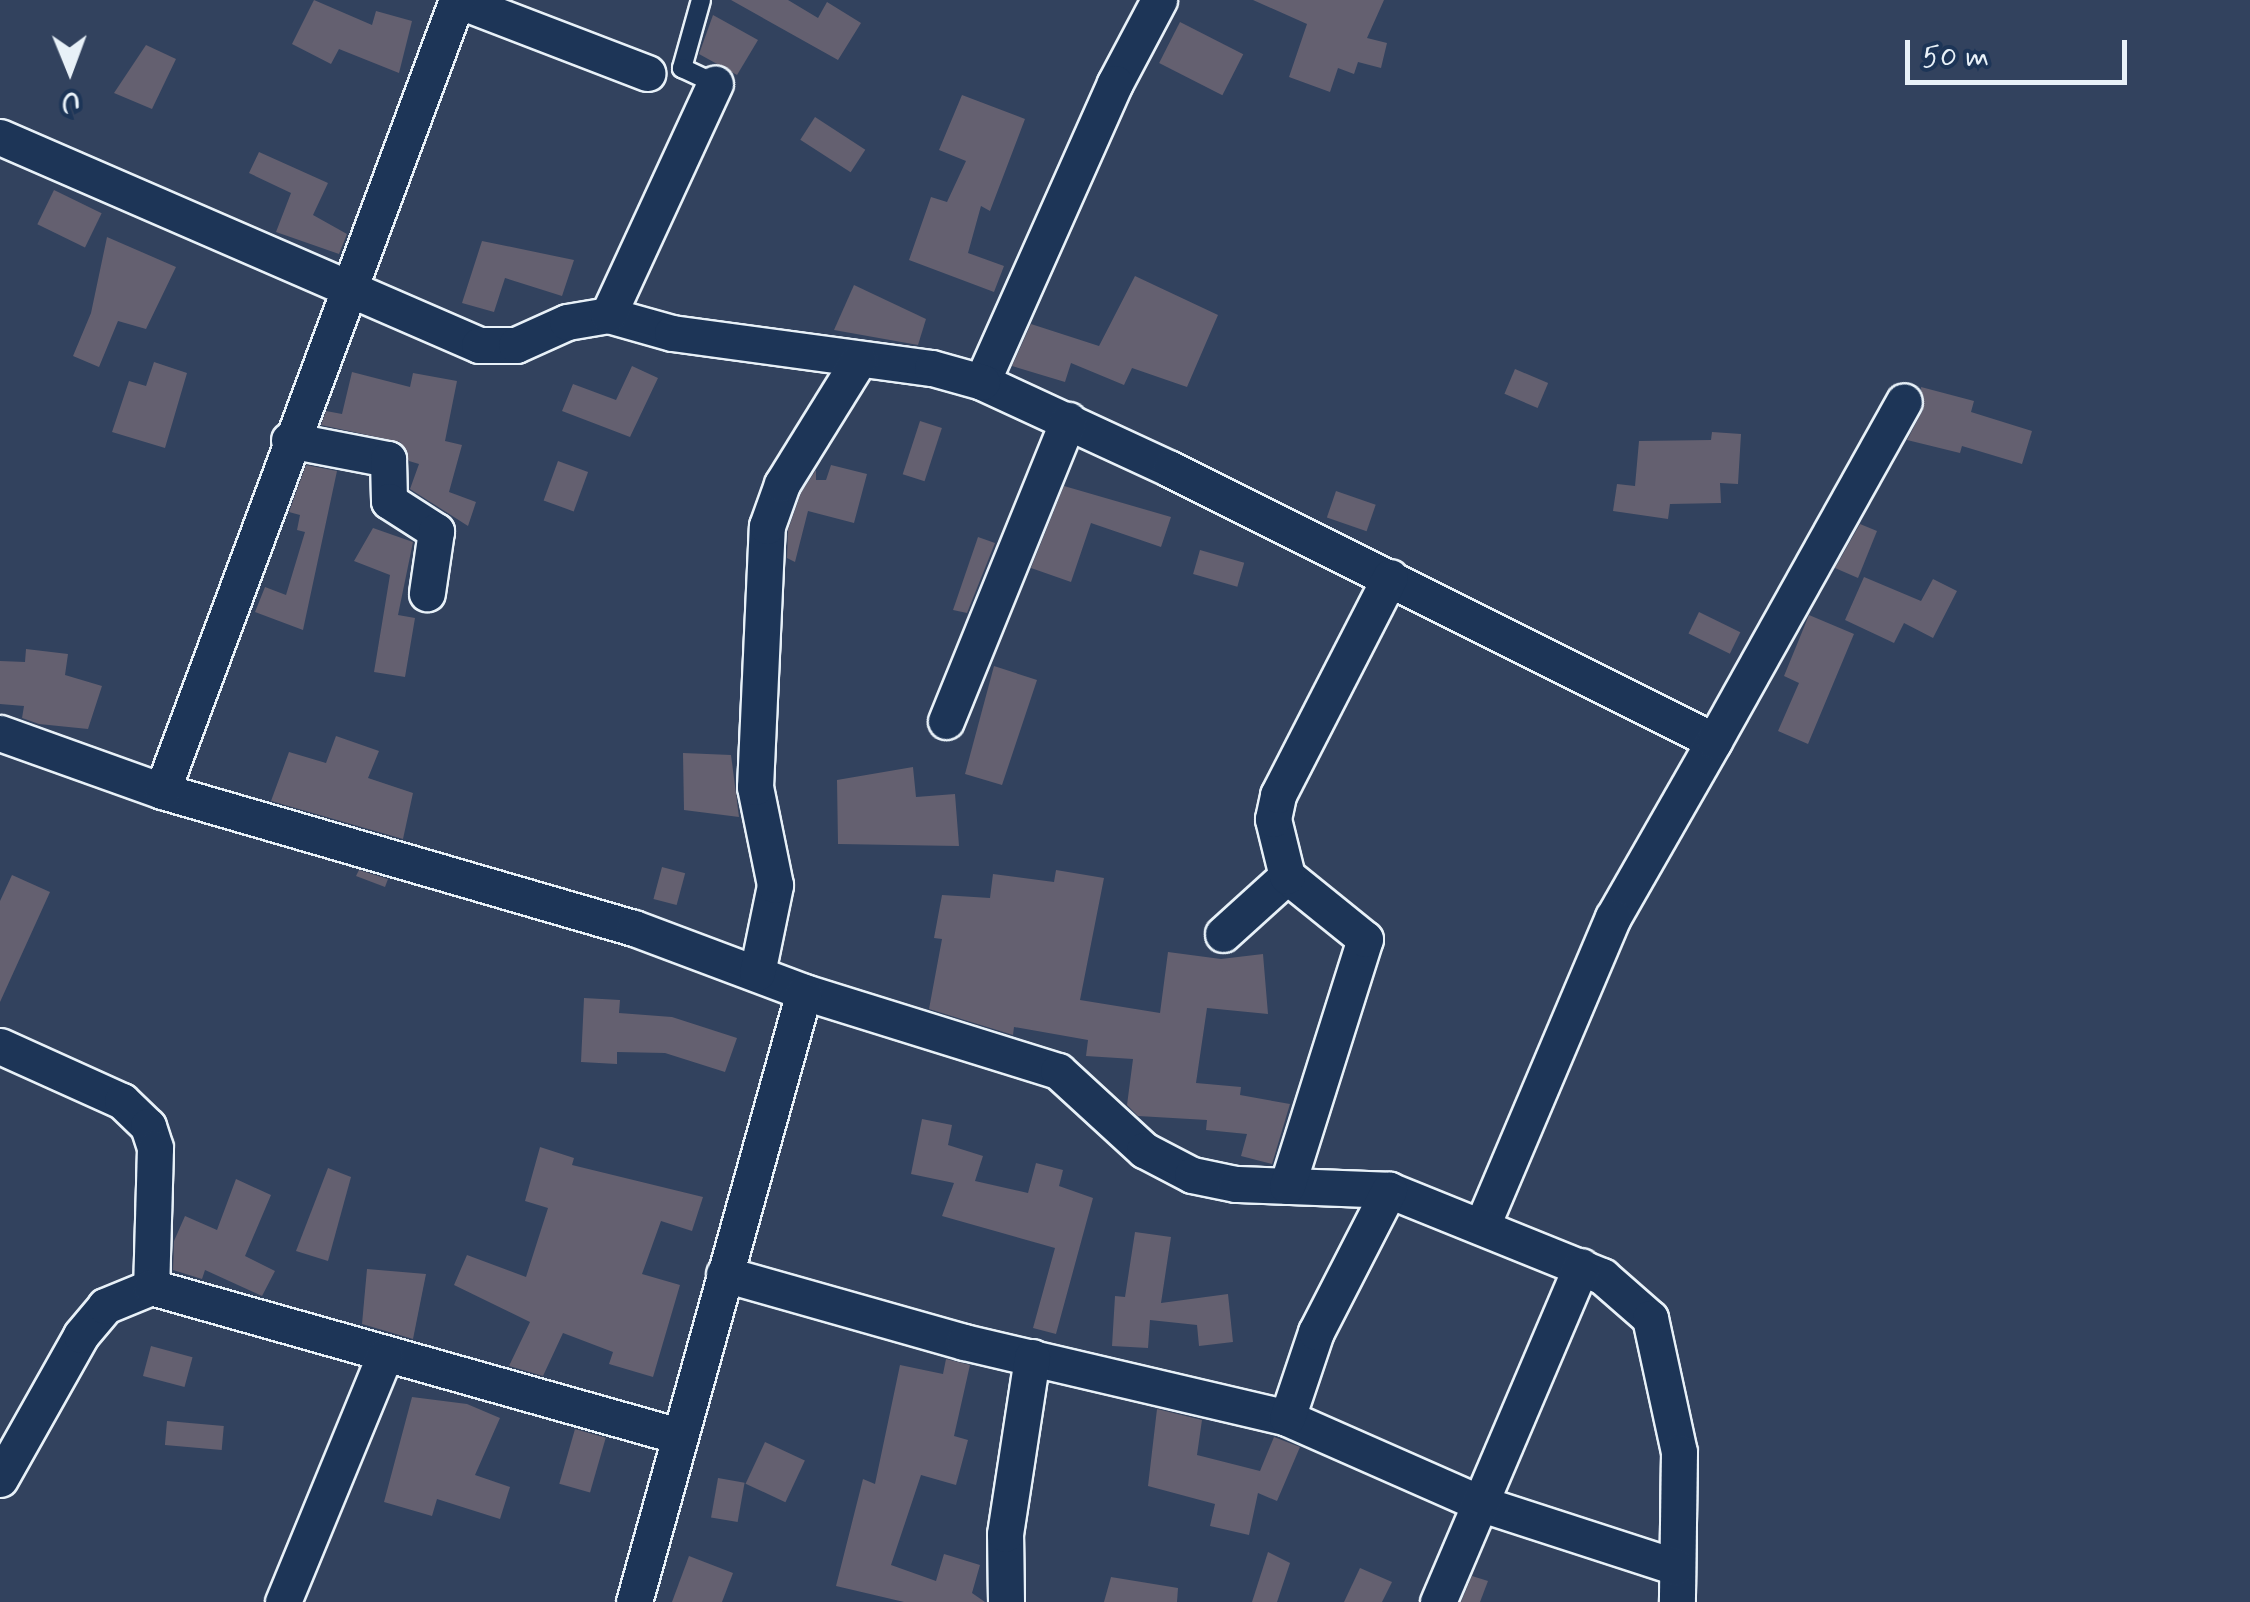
<!DOCTYPE html>
<style>
body{margin:0}
#map{position:relative;width:2250px;height:1602px;overflow:hidden;background:#32425e;font-family:Mynerve,sans-serif}
div>[style]{position:absolute}
[style*='--x']{left:calc(var(--x)*1px);top:calc(var(--y)*1px);width:calc(var(--w)*1px);rotate:calc(var(--a)*1deg)}
.building>*{inset:0;background:#646070;transform-origin:0 0}
.roads{filter:drop-shadow(2px 0 #e8f1f8) drop-shadow(-2px 0 #e8f1f8) drop-shadow(0 2px #e8f1f8) drop-shadow(0 -2px #e8f1f8)}
.service>*{height:18px;margin:-9px;padding:0 9px;transform-origin:9px;border-radius:9px;background:#1d3557}
.minor>*{height:35px;margin:-17.5px;padding:0 17.5px;transform-origin:17.5px;border-radius:17.5px;background:#1d3557}
span{translate:-50% -50%;white-space:nowrap;text-align:center;line-height:1.15;-webkit-text-stroke:8px #1d3557;paint-order:stroke}
.north{position:absolute;left:20px;top:20px;width:100px;height:100px;-webkit-text-stroke:8px #1d3557;paint-order:stroke;rotate:179deg;font-size:28px;font-weight:700;line-height:40px;text-align:center;color:#e8f1f8}
.north::after{content:'';display:block;margin:auto;width:35px;height:45px;background:#e8f1f8;clip-path:polygon(50% 0,100% 100%,50% 72%,0 100%)}
.scale{position:absolute;left:1905px;top:40px;width:222px;height:45px;box-sizing:border-box;border:5px solid #e8f1f8;border-top:0;padding-left:12px;font-size:30px;line-height:35px;white-space:nowrap;color:#e8f1f8;-webkit-text-stroke:8px #1d3557;paint-order:stroke}
</style>
<div id="map">
<div class="building">
<div style="clip-path:polygon(314px 0,372px 25px,376px 11px,412px 21px,399px 73px,339px 49px,331px 64px,292px 44px)"></div>
<div style="clip-path:polygon(731px 0,788px 0,818px 18px,827px 2px,861px 23px,838px 60px)"></div>
<div style="clip-path:polygon(1253px 0,1384px 0,1367px 38px,1387px 43px,1381px 68px,1358px 62px,1354px 74px,1338px 68px,1330px 92px,1289px 77px,1307px 24px)"></div>
<div style="clip-path:polygon(713px 15px,758px 40px,737px 75px,699px 54px)"></div>
<div style="left:1180px;top:22px;width:71px;height:46px;rotate:27deg"></div>
<div style="clip-path:polygon(146px 45px,176px 59px,152px 109px,114px 93px)"></div>
<div style="clip-path:polygon(962px 95px,1025px 119px,990px 211px,981px 206px,968px 253px,1004px 266px,994px 292px,909px 260px,931px 197px,947px 202px,966px 161px,939px 150px)"></div>
<div style="left:815px;top:117px;width:60px;height:27px;rotate:33deg"></div>
<div style="clip-path:polygon(259px 152px,328px 183px,313px 215px,347px 234px,339px 254px,276px 232px,291px 193px,249px 173px)"></div>
<div style="left:54px;top:190px;width:53px;height:38px;rotate:26deg"></div>
<div style="clip-path:polygon(107px 237px,176px 267px,146px 329px,118px 321px,99px 367px,73px 356px,91px 313px)"></div>
<div style="clip-path:polygon(482px 241px,574px 260px,562px 296px,505px 278px,494px 312px,462px 303px)"></div>
<div style="clip-path:polygon(1135px 276px,1218px 315px,1187px 387px,1132px 368px,1124px 385px,1071px 363px,1065px 382px,1012px 366px,1031px 324px,1099px 346px)"></div>
<div style="clip-path:polygon(854px 285px,926px 319px,918px 345px,834px 330px)"></div>
<div style="clip-path:polygon(154px 362px,187px 373px,165px 448px,112px 432px,129px 381px,146px 386px)"></div>
<div style="clip-path:polygon(632px 366px,658px 378px,630px 437px,562px 411px,573px 384px,616px 400px)"></div>
<div style="left:1515px;top:369px;width:36px;height:27px;rotate:23deg"></div>
<div style="clip-path:polygon(352px 372px,410px 387px,413px 373px,457px 381px,445px 441px,462px 445px,449px 492px,476px 502px,468px 526px,410px 489px,419px 464px,409px 461px,400px 442px,321px 425px,326px 411px,342px 414px)"></div>
<div style="clip-path:polygon(1921px 387px,1974px 401px,1971px 412px,2032px 431px,2022px 464px,1962px 446px,1960px 453px,1907px 440px,1923px 410px)"></div>
<div style="left:920px;top:421px;width:23px;height:56px;rotate:18deg"></div>
<div style="clip-path:polygon(1712px 432px,1741px 434px,1738px 484px,1720px 483px,1721px 503px,1670px 504px,1668px 519px,1613px 511px,1617px 484px,1635px 486px,1639px 441px,1711px 440px)"></div>
<div style="left:558px;top:461px;width:32px;height:42px;rotate:20deg"></div>
<div style="clip-path:polygon(306px 465px,337px 471px,303px 630px,255px 612px,265px 587px,286px 595px,305px 532px,297px 530px,300px 515px,289px 512px)"></div>
<div style="clip-path:polygon(831px 465px,867px 474px,854px 523px,808px 511px,795px 562px,787px 558px,788px 530px,801px 493px,816px 470px,816px 480px,826px 480px)"></div>
<div style="clip-path:polygon(1064px 486px,1171px 517px,1161px 547px,1091px 523px,1071px 582px,1031px 568px)"></div>
<div style="left:1336px;top:491px;width:42px;height:28px;rotate:19deg"></div>
<div style="clip-path:polygon(1860px 524px,1877px 531px,1858px 578px,1835px 568px)"></div>
<div style="clip-path:polygon(373px 528px,413px 542px,398px 615px,415px 618px,405px 677px,374px 672px,390px 575px,354px 561px)"></div>
<div style="clip-path:polygon(978px 537px,995px 543px,967px 613px,953px 610px)"></div>
<div style="left:1200px;top:550px;width:46px;height:25px;rotate:16deg"></div>
<div style="clip-path:polygon(1864px 577px,1921px 601px,1933px 579px,1957px 591px,1933px 638px,1904px 623px,1894px 643px,1845px 620px)"></div>
<div style="left:1699px;top:612px;width:46px;height:24px;rotate:26deg"></div>
<div style="clip-path:polygon(1809px 615px,1854px 634px,1808px 744px,1778px 731px,1799px 683px,1784px 676px)"></div>
<div style="clip-path:polygon(26px 649px,68px 654px,65px 675px,102px 686px,88px 729px,39px 724px,22px 718px,24px 706px,0 704px,0 661px,25px 662px)"></div>
<div style="clip-path:polygon(994px 666px,1037px 680px,1002px 785px,965px 774px)"></div>
<div style="clip-path:polygon(336px 736px,379px 751px,368px 778px,413px 793px,403px 839px,271px 801px,289px 752px,326px 763px)"></div>
<div style="clip-path:polygon(683px 753px,731px 755px,739px 817px,684px 810px)"></div>
<div style="clip-path:polygon(913px 767px,916px 797px,955px 794px,959px 846px,838px 844px,837px 780px)"></div>
<div style="left:662px;top:867px;width:24px;height:33px;rotate:15deg"></div>
<div style="clip-path:polygon(359px 870px,388px 879px,385px 887px,356px 876px)"></div>
<div style="clip-path:polygon(1056px 870px,1104px 878px,1080px 1000px,1160px 1013px,1168px 952px,1221px 959px,1263px 954px,1268px 1014px,1207px 1008px,1196px 1083px,1241px 1087px,1240px 1095px,1290px 1104px,1272px 1164px,1241px 1156px,1247px 1134px,1206px 1130px,1207px 1120px,1138px 1116px,1127px 1105px,1133px 1059px,1086px 1056px,1088px 1040px,1014px 1027px,1013px 1035px,929px 1009px,942px 939px,934px 938px,942px 895px,990px 898px,993px 874px,1054px 882px)"></div>
<div style="clip-path:polygon(12px 875px,50px 892px,0 1002px,0 901px)"></div>
<div style="clip-path:polygon(584px 998px,620px 1000px,619px 1013px,672px 1017px,737px 1038px,725px 1072px,665px 1053px,617px 1052px,617px 1064px,581px 1062px)"></div>
<div style="clip-path:polygon(922px 1119px,952px 1125px,948px 1145px,983px 1156px,975px 1181px,1028px 1193px,1036px 1163px,1063px 1170px,1059px 1186px,1093px 1198px,1056px 1334px,1033px 1328px,1055px 1248px,942px 1216px,954px 1183px,911px 1174px)"></div>
<div style="clip-path:polygon(540px 1147px,574px 1158px,572px 1165px,703px 1197px,692px 1231px,661px 1221px,642px 1274px,680px 1285px,653px 1377px,609px 1364px,613px 1352px,563px 1333px,543px 1376px,509px 1366px,530px 1322px,454px 1285px,467px 1255px,526px 1277px,548px 1208px,525px 1201px)"></div>
<div style="clip-path:polygon(328px 1168px,351px 1177px,328px 1261px,296px 1251px)"></div>
<div style="clip-path:polygon(236px 1179px,271px 1195px,245px 1256px,275px 1271px,262px 1296px,205px 1270px,202px 1279px,173px 1270px,174px 1241px,185px 1216px,217px 1230px)"></div>
<div style="clip-path:polygon(1135px 1232px,1171px 1237px,1161px 1303px,1228px 1294px,1233px 1342px,1199px 1346px,1197px 1325px,1150px 1320px,1148px 1348px,1112px 1346px,1115px 1296px,1125px 1297px)"></div>
<div style="clip-path:polygon(367px 1269px,426px 1274px,413px 1339px,362px 1324px)"></div>
<div style="left:151px;top:1346px;width:43px;height:31px;rotate:15deg"></div>
<div style="clip-path:polygon(946px 1359px,970px 1365px,954px 1436px,968px 1440px,956px 1485px,921px 1475px,891px 1565px,936px 1581px,944px 1554px,980px 1565px,972px 1593px,985px 1602px,904px 1602px,836px 1586px,863px 1479px,875px 1484px,900px 1365px,943px 1374px)"></div>
<div style="clip-path:polygon(412px 1397px,467px 1404px,500px 1418px,475px 1475px,510px 1487px,500px 1519px,437px 1499px,432px 1516px,384px 1502px)"></div>
<div style="clip-path:polygon(1157px 1409px,1202px 1420px,1197px 1455px,1260px 1471px,1274px 1437px,1300px 1447px,1277px 1501px,1258px 1493px,1249px 1535px,1210px 1526px,1215px 1504px,1148px 1486px)"></div>
<div style="left:167px;top:1421px;width:57px;height:24px;rotate:5deg"></div>
<div style="left:575px;top:1429px;width:32px;height:57px;rotate:16deg"></div>
<div style="left:765px;top:1442px;width:44px;height:46px;rotate:25deg"></div>
<div style="left:718px;top:1478px;width:27px;height:40px;rotate:10deg"></div>
<div style="clip-path:polygon(1268px 1552px,1290px 1563px,1277px 1602px,1252px 1602px)"></div>
<div style="clip-path:polygon(689px 1556px,733px 1573px,722px 1602px,672px 1602px)"></div>
<div style="clip-path:polygon(1360px 1568px,1392px 1582px,1382px 1602px,1344px 1602px)"></div>
<div style="clip-path:polygon(1472px 1576px,1488px 1581px,1480px 1602px,1461px 1602px)"></div>
<div style="clip-path:polygon(1111px 1577px,1178px 1588px,1177px 1602px,1104px 1602px)"></div>
</div>
<div class="roads">
<div class="service">
<div style="--x:701;--y:0;--w:71;--a:105.6"></div>
<div style="--x:682;--y:68;--w:38;--a:25"></div>
</div>
<div class="minor">
<div style="--x:457;--y:0;--w:204;--a:21"></div>
<div style="--x:1159;--y:0;--w:94;--a:117.9"></div>
<div style="--x:1115;--y:83;--w:327;--a:114"></div>
<div style="--x:982;--y:382;--w:207;--a:24.8"></div>
<div style="--x:1170;--y:469;--w:608;--a:26.57"></div>
<div style="--x:1714;--y:741;--w:203;--a:119.8"></div>
<div style="--x:1613;--y:917;--w:332;--a:113"></div>
<div style="--x:0;--y:137;--w:522;--a:23.47"></div>
<div style="--x:479;--y:345;--w:37;--a:0"></div>
<div style="--x:516;--y:345;--w:56;--a:-24.3"></div>
<div style="--x:567;--y:322;--w:42;--a:-9.7"></div>
<div style="--x:608;--y:315;--w:66;--a:15.7"></div>
<div style="--x:672;--y:333;--w:262;--a:7.7"></div>
<div style="--x:932;--y:368;--w:52;--a:15.6"></div>
<div style="--x:608;--y:315;--w:255;--a:-65.2"></div>
<div style="--x:289;--y:440;--w:101;--a:10.9"></div>
<div style="--x:388;--y:459;--w:42;--a:88.6"></div>
<div style="--x:389;--y:501;--w:56;--a:32.6"></div>
<div style="--x:436;--y:531;--w:63;--a:98.3"></div>
<div style="--x:946;--y:721;--w:325;--a:-67.9"></div>
<div style="--x:0;--y:733;--w:172;--a:19.7"></div>
<div style="--x:162;--y:791;--w:491;--a:16.2"></div>
<div style="--x:634;--y:928;--w:182;--a:20.6"></div>
<div style="--x:804;--y:992;--w:266;--a:17.3"></div>
<div style="--x:1058;--y:1071;--w:117;--a:42.6"></div>
<div style="--x:1144;--y:1150;--w:54;--a:27.5"></div>
<div style="--x:1192;--y:1175;--w:45;--a:11.6"></div>
<div style="--x:1236;--y:1184;--w:153;--a:2.2"></div>
<div style="--x:1389;--y:1190;--w:230;--a:22"></div>
<div style="--x:1602;--y:1276;--w:64;--a:41.2"></div>
<div style="--x:1650;--y:1318;--w:137;--a:77.8"></div>
<div style="--x:1679;--y:1452;--w:150;--a:90.8"></div>
<div style="--x:1714;--y:741;--w:389;--a:-60.8"></div>
<div style="--x:162;--y:791;--w:844;--a:-69.55"></div>
<div style="--x:1223;--y:934;--w:86;--a:-42.2"></div>
<div style="--x:757;--y:973;--w:90;--a:-78.4"></div>
<div style="--x:775;--y:885;--w:100;--a:-101.5"></div>
<div style="--x:755;--y:787;--w:261;--a:-87.4"></div>
<div style="--x:767;--y:526;--w:45;--a:-70.3"></div>
<div style="--x:782;--y:484;--w:146;--a:-58.2"></div>
<div style="--x:0;--y:1046;--w:134;--a:24.3"></div>
<div style="--x:122;--y:1101;--w:36;--a:44"></div>
<div style="--x:148;--y:1126;--w:23;--a:72"></div>
<div style="--x:155;--y:1148;--w:139;--a:91.6"></div>
<div style="--x:1287;--y:1186;--w:259;--a:-72.5"></div>
<div style="--x:1365;--y:939;--w:100;--a:-141.1"></div>
<div style="--x:1287;--y:876;--w:59;--a:-103.8"></div>
<div style="--x:1273;--y:819;--w:25;--a:-78"></div>
<div style="--x:1278;--y:795;--w:245;--a:-62.8"></div>
<div style="--x:724;--y:1274;--w:249;--a:15.8"></div>
<div style="--x:964;--y:1342;--w:332;--a:13.2"></div>
<div style="--x:1287;--y:1418;--w:213;--a:23.8"></div>
<div style="--x:1482;--y:1504;--w:204;--a:18"></div>
<div style="--x:1287;--y:1418;--w:91;--a:-71.4"></div>
<div style="--x:1316;--y:1332;--w:160;--a:-62.8"></div>
<div style="--x:0;--y:1479;--w:165;--a:-60.6"></div>
<div style="--x:81;--y:1335;--w:38;--a:-50"></div>
<div style="--x:105;--y:1306;--w:50;--a:-22.4"></div>
<div style="--x:151;--y:1287;--w:549;--a:15.76"></div>
<div style="--x:283;--y:1602;--w:267;--a:-67.6"></div>
<div style="--x:634;--y:1602;--w:633;--a:-74.43"></div>
<div style="--x:1006;--y:1602;--w:68;--a:-90.8"></div>
<div style="--x:1005;--y:1534;--w:179;--a:-81.3"></div>
<div style="--x:1438;--y:1602;--w:365;--a:-66.9"></div>
</div>
</div>
<div class="north">U</div>
<div class="scale">50 m</div>
</div>
